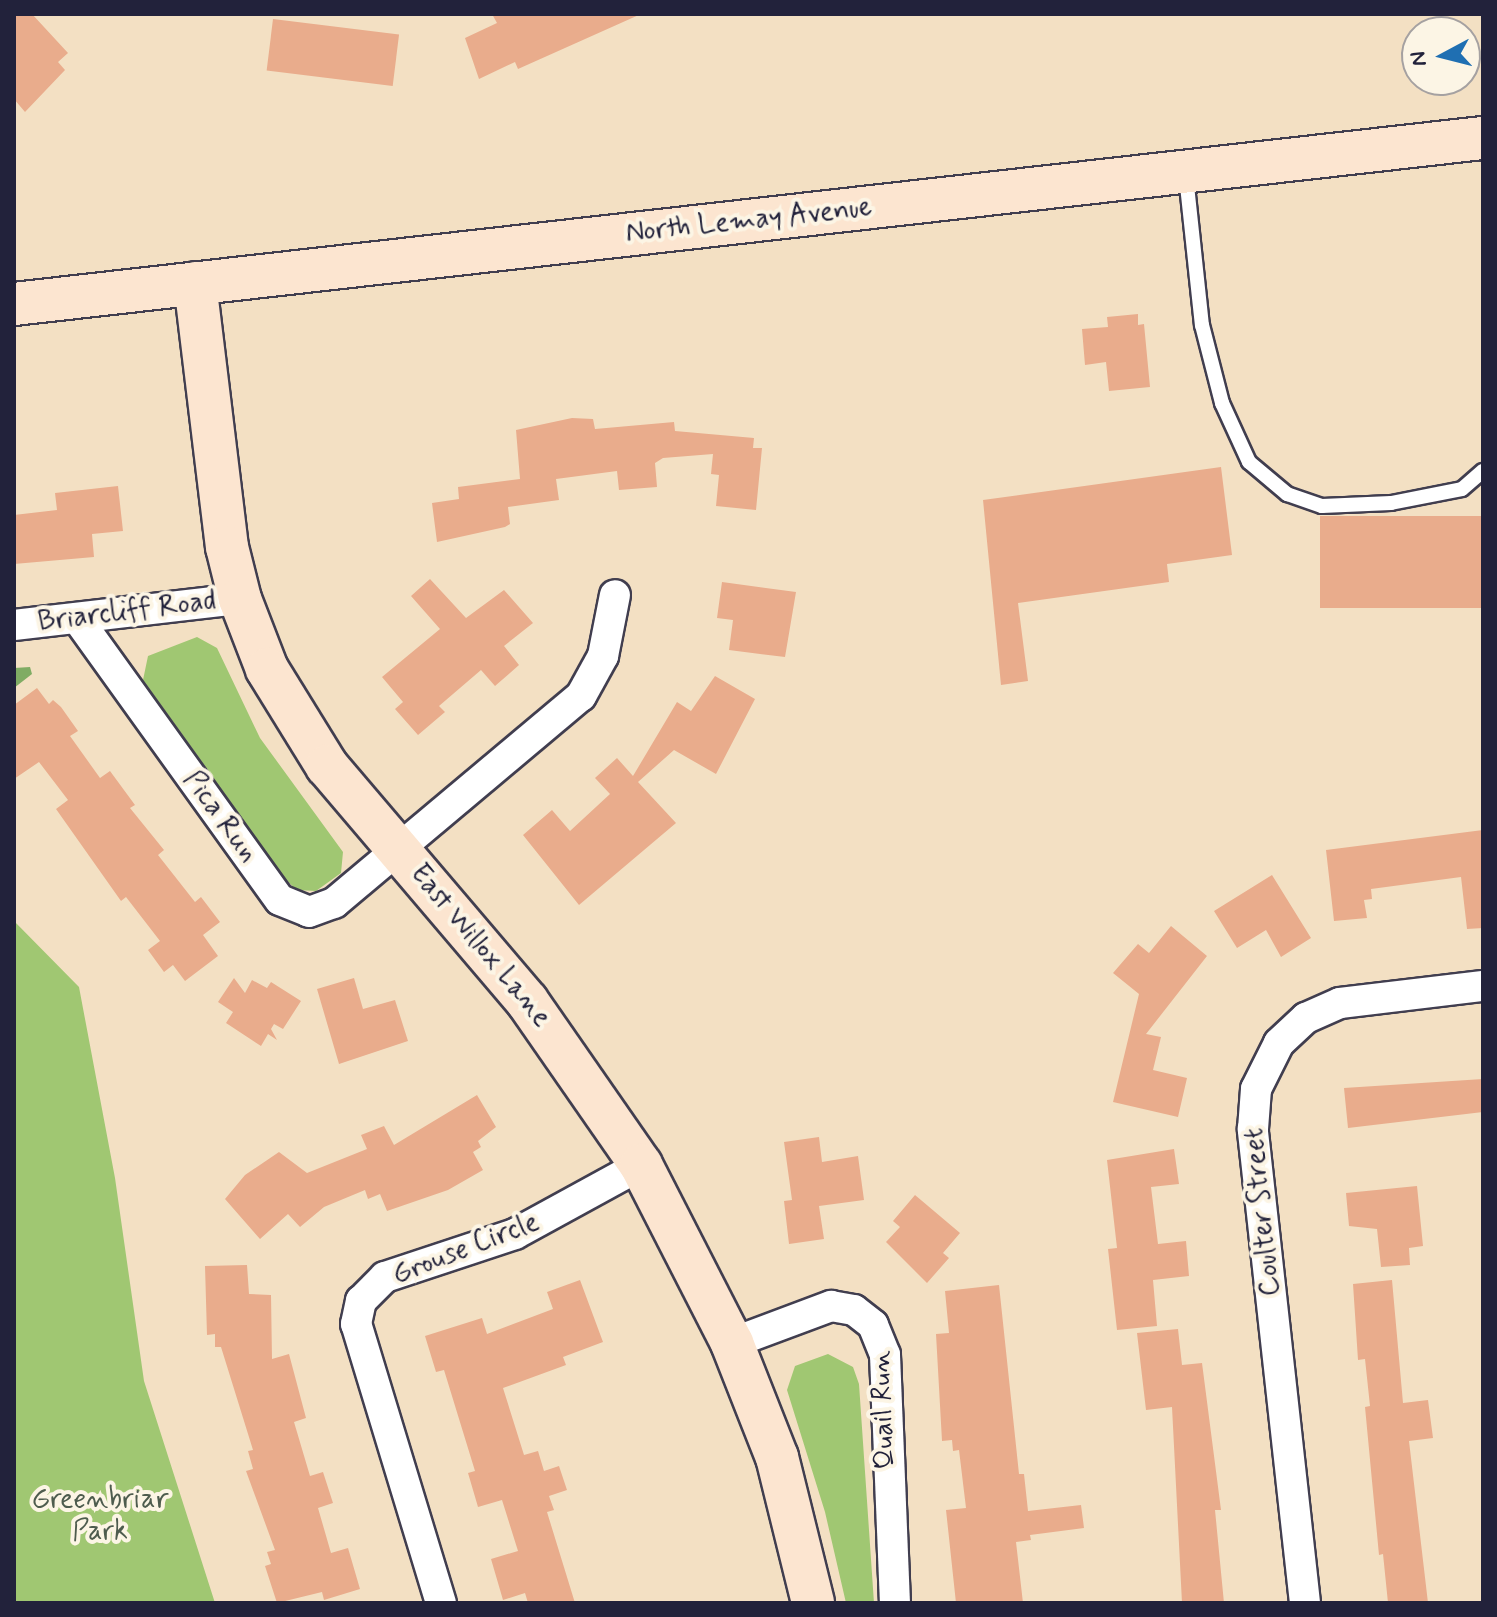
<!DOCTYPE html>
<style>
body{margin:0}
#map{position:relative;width:1497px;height:1617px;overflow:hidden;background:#f3e0c3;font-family:Mynerve,sans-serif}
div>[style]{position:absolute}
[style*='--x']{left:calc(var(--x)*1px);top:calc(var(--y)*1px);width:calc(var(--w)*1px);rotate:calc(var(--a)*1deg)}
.green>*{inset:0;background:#a0c772}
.forest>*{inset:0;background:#80ac64}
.building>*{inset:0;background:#e9ac8c;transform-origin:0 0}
.roads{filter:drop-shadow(2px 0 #413e4f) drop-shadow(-2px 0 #413e4f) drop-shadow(0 2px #413e4f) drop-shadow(0 -2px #413e4f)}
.service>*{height:14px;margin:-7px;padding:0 7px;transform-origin:7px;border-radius:7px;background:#fff}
.minor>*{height:30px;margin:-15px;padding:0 15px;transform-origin:15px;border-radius:15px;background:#fff}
.secondary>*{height:42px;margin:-21px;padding:0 21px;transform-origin:21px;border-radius:21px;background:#fce5d0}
span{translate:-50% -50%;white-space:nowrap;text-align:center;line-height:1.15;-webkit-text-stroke:8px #fcf5e5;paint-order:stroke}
.street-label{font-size:28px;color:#22223b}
.park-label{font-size:28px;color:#4e5c4e}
.frame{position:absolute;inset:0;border:16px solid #22223b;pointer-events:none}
.north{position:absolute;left:1401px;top:16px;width:80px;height:80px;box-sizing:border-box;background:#fcf5e5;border:2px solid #a5a1a1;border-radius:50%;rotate:263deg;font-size:22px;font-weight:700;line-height:32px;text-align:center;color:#22223b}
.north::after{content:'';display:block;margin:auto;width:28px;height:36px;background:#1f6fb2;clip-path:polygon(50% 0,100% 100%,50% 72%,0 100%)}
</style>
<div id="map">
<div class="green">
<div style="clip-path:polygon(197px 637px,217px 648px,260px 738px,343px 852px,341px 873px,316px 891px,297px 890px,287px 881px,143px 680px,148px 656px)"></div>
<div style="clip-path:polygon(14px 921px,79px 987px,115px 1178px,144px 1381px,215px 1603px,14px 1603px)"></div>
<div style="clip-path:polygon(828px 1354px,853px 1367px,859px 1384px,874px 1603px,846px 1603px,825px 1512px,787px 1390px,795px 1366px)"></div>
</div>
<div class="forest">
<div style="clip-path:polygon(30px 667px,32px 674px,14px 688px,14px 668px)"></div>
</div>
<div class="building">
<div style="clip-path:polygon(14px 14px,32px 14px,68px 53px,58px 62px,65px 70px,25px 112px,14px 99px)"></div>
<div style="clip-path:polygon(492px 14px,641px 14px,518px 69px,515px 62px,479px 79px,465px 38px,497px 23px)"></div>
<div style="left:273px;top:19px;width:127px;height:52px;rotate:7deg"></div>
<div style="clip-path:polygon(1138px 314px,1138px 325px,1144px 324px,1150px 387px,1109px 391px,1106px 362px,1085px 365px,1082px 329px,1108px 327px,1107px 317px)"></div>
<div style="clip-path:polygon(572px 418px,593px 419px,595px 429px,674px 422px,675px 431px,754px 438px,753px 448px,762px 448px,756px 510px,716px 506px,719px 475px,711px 474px,713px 454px,663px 458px,655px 463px,657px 487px,619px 490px,617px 471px,556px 479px,559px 500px,508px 507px,510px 524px,505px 527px,437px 542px,432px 503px,459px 499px,458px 487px,520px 479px,516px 430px)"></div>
<div style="clip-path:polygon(1221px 467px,1232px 555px,1167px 564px,1169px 582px,1018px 603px,1028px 681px,1001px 685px,983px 500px)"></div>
<div style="clip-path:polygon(118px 486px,123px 531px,92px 534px,94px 557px,14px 564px,14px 515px,57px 510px,55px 493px)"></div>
<div style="left:1483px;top:516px;width:92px;height:163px;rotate:90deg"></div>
<div style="clip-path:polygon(430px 579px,466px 618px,504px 590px,533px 623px,504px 646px,519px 665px,495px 686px,481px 670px,439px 706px,445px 712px,418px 735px,395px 709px,403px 702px,382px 677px,440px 629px,411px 596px)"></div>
<div style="clip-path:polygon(722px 582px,796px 592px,785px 657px,729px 650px,733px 620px,717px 618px)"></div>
<div style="clip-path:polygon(715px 676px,755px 699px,716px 774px,674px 750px,638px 782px,676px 823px,579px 905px,523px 835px,552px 810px,570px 831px,610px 794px,595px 778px,617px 758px,633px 776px,677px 702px,691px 711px)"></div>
<div style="clip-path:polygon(37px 688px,49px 704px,53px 700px,61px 707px,78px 731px,70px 736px,100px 778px,110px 771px,135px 805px,130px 808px,164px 850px,158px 855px,195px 902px,201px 897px,220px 922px,203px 935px,218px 956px,185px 981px,173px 965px,164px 972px,148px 950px,160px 941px,126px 897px,121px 901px,56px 809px,68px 800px,39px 762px,14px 779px,14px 705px)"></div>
<div style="clip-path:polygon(1483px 830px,1483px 928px,1467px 929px,1461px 877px,1371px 889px,1372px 899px,1364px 900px,1367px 918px,1334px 921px,1326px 850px)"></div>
<div style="clip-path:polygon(1272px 875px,1311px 938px,1281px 957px,1266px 930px,1237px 948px,1214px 911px)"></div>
<div style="clip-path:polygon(1171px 926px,1207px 956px,1146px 1034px,1161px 1037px,1153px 1070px,1187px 1078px,1178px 1117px,1113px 1102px,1139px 994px,1113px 973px,1138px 944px,1149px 953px)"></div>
<div style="clip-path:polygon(234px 978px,245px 993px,252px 980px,267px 988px,271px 982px,301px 1001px,283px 1029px,274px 1024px,271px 1029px,277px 1040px,268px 1034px,261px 1046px,226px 1023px,233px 1012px,218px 1002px)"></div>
<div style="clip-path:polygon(354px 978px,363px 1009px,395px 1000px,408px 1041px,339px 1064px,317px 989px)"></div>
<div style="clip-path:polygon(1483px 1079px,1483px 1112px,1348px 1128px,1344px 1088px)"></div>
<div style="clip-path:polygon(477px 1095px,496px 1127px,478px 1141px,481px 1147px,473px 1152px,483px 1170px,448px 1190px,387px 1211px,380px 1194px,368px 1199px,365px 1190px,324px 1207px,300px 1227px,288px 1214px,260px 1239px,225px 1199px,245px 1175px,279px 1152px,307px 1173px,367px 1149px,361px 1135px,384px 1126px,394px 1145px)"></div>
<div style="clip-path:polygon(819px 1137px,822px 1162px,858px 1156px,864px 1200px,819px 1206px,824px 1239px,789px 1244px,784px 1201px,792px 1200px,784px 1142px)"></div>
<div style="clip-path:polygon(1174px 1149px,1179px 1184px,1151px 1187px,1158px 1244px,1186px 1241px,1189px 1276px,1153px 1280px,1157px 1326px,1117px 1330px,1108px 1249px,1117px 1248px,1107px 1160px)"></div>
<div style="clip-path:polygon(1417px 1186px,1423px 1246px,1409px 1248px,1410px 1265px,1381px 1267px,1377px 1229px,1349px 1226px,1346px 1193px)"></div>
<div style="clip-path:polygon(915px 1195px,960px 1233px,943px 1253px,949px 1258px,927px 1283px,886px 1242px,900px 1227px,893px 1221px)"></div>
<div style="clip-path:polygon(247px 1265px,249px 1294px,271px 1295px,272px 1359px,289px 1354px,306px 1418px,294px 1422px,310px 1476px,323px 1472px,333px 1503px,318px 1508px,331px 1553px,348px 1548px,360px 1589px,324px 1600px,322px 1592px,277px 1603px,265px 1566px,271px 1564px,267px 1552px,275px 1550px,246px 1471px,253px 1469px,248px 1451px,253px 1450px,221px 1347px,215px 1347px,215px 1334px,207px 1335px,205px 1266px)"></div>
<div style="clip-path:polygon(580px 1280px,603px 1342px,563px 1357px,566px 1365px,503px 1388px,524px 1455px,538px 1451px,544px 1471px,559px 1466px,567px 1490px,549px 1496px,554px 1510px,547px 1512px,575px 1603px,528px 1603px,525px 1593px,503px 1600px,491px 1559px,518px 1551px,502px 1500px,478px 1507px,468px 1473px,475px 1471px,444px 1370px,436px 1372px,425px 1336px,482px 1318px,487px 1334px,553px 1309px,547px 1292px)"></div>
<div style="clip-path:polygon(1392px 1280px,1403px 1403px,1428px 1400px,1433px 1438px,1409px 1441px,1428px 1603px,1388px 1603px,1383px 1554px,1379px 1555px,1365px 1407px,1370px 1406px,1365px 1359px,1358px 1360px,1353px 1284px)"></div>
<div style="clip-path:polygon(999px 1285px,1019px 1474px,1024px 1474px,1028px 1511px,1081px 1505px,1084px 1528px,1030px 1535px,1031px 1540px,1016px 1542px,1023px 1603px,956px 1603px,946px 1510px,966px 1508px,959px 1450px,953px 1451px,952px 1440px,942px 1441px,936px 1334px,949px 1333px,945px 1291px)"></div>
<div style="clip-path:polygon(1178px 1329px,1182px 1365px,1202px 1363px,1221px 1510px,1215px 1510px,1224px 1603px,1182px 1603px,1172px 1407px,1146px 1410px,1137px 1333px)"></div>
</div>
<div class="roads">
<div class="service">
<div style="--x:1186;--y:176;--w:150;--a:83.9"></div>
<div style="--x:1202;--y:325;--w:81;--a:75.6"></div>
<div style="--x:1222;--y:403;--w:65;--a:65.4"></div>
<div style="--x:1249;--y:462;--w:50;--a:40.1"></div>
<div style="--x:1287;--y:494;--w:37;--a:19"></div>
<div style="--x:1322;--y:506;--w:69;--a:-2.5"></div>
<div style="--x:1391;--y:503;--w:72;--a:-11.2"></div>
<div style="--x:1462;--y:489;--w:28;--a:-41"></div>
</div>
<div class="minor">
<div style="--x:77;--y:618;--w:347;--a:54.3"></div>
<div style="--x:280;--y:900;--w:31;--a:22"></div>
<div style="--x:309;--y:912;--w:27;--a:-20"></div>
<div style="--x:334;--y:903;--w:322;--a:-40"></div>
<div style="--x:581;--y:696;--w:46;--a:-61.2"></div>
<div style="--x:603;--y:656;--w:62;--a:-78.9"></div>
<div style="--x:14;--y:625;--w:227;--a:-6.6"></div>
<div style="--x:732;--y:1343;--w:106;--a:-20.5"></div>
<div style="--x:831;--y:1306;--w:23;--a:10"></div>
<div style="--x:854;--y:1310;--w:24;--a:38"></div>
<div style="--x:873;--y:1325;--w:32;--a:68"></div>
<div style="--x:885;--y:1355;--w:248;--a:87.7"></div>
<div style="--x:441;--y:1603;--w:292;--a:-106.9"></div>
<div style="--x:356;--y:1324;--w:24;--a:-78"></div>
<div style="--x:361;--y:1301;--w:34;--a:-45"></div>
<div style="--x:385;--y:1277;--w:137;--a:-18.3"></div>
<div style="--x:515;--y:1234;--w:144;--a:-28.7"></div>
<div style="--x:1305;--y:1603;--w:477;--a:-96.3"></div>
<div style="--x:1253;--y:1129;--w:40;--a:-85.7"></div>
<div style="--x:1256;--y:1089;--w:51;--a:-63.4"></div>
<div style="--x:1279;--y:1043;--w:37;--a:-43"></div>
<div style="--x:1306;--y:1018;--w:37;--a:-24"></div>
<div style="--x:1340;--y:1003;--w:144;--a:-6.8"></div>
</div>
<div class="secondary">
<div style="--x:195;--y:283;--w:266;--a:83.1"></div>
<div style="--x:227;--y:547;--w:54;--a:76"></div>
<div style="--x:240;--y:599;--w:75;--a:68.9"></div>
<div style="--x:267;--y:669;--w:114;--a:58.3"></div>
<div style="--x:327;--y:766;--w:309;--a:49.6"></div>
<div style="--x:527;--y:1001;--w:200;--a:55.2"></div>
<div style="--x:641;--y:1165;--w:200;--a:62.9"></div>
<div style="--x:732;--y:1343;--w:123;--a:68.5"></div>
<div style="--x:777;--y:1457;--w:150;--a:76.1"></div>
<div style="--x:14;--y:304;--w:1478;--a:-6.45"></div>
</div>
</div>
<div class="street-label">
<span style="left:749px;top:221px;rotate:-6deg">North Lemay Avenue</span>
<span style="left:127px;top:612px;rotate:-7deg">Briarcliff Road</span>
<span style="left:220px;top:817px;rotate:54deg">Pica Run</span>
<span style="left:480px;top:946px;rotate:50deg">East Willox Lane</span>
<span style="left:1263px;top:1212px;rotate:-96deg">Coulter Street</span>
<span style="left:466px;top:1249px;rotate:-21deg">Grouse Circle</span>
<span style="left:884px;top:1410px;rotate:-92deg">Quail Run</span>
</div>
<div class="park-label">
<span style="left:100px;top:1516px">Greenbriar<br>Park</span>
</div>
<div class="frame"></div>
<div class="north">N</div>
</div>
